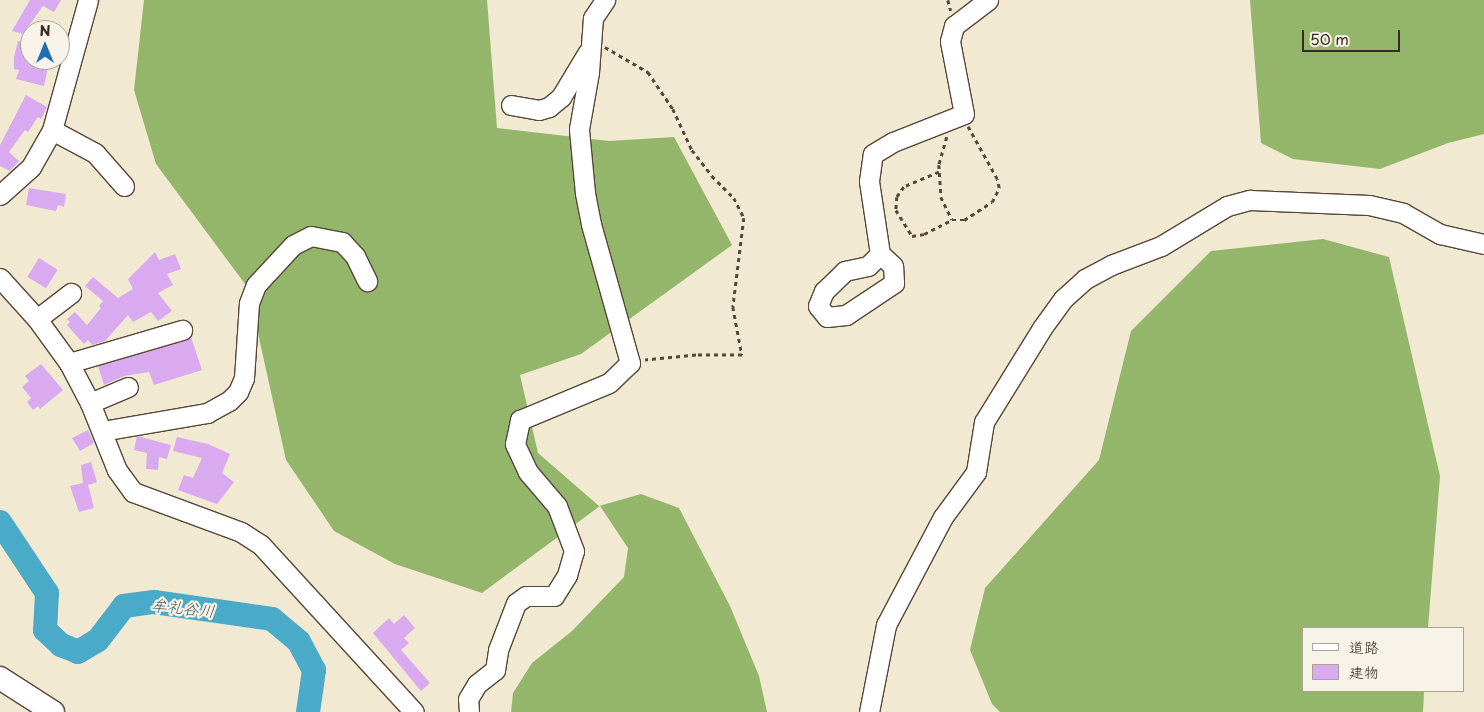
<!DOCTYPE html>
<meta charset="utf-8">
<style>
body{margin:0}
#map{position:relative;width:1484px;height:712px;overflow:hidden;background:#f1e9d1;font-family:"Playpen Sans","Klee One",sans-serif}
div>[style]{position:absolute}
[style*='--x']{left:calc(var(--x)*1px);top:calc(var(--y)*1px);width:calc(var(--w)*1px);rotate:calc(var(--a)*1deg)}
.forest>*{inset:0;background:#93b66a}
.river>*{height:24px;margin:-12px;padding:0 12px;transform-origin:12px;border-radius:12px;background:#4aabc9}
.building>*{inset:0;background:#d9aaef;transform-origin:0 0}
.path>*{height:2.5px;margin-top:-1.25px;transform-origin:0;background:repeating-linear-gradient(90deg,#564739 0 4px,transparent 0 8px)}
.roads{filter:drop-shadow(1px 0 #564739) drop-shadow(-1px 0 #564739) drop-shadow(0 1px #564739) drop-shadow(0 -1px #564739)}
.minor>*{height:19px;margin:-9.5px;padding:0 9.5px;transform-origin:9.5px;border-radius:9.5px;background:#fff}
.major>*{height:22px;margin:-11px;padding:0 11px;transform-origin:11px;border-radius:11px;background:#fff}
span{translate:-50% -50%;white-space:nowrap;text-align:center;line-height:1.15;-webkit-text-stroke:4.5px #f7f3e8;paint-order:stroke}
.water-label{font-size:16px;color:#40575a;font-style:italic}
.legend{position:absolute;left:1302px;top:627px;width:162px;height:65px;box-sizing:border-box;background:#f7f3e8;border:1px solid #aca397;margin:0;padding:6px 9px;list-style:none;font-size:15px;color:#3b2a1e}
.legend li{display:flex;align-items:center;gap:10px;height:25px}
.legend b{width:25px;border:1px solid #aca397}
.north{position:absolute;left:20px;top:20px;width:50px;height:50px;box-sizing:border-box;background:#f7f3e8;border:1px solid #aca397;border-radius:50%;rotate:0deg;font-size:14px;font-weight:700;line-height:20px;text-align:center;color:#3b2a1e}
.north::after{content:'';display:block;margin:auto;width:18px;height:22px;background:#1f6fb2;clip-path:polygon(50% 0,100% 100%,50% 72%,0 100%)}
.scale{position:absolute;left:1302px;top:30px;width:98px;height:22px;box-sizing:border-box;border:2px solid #3b2a1e;border-top:0;padding-left:6px;font-size:15px;line-height:18px;white-space:nowrap;color:#3b2a1e;-webkit-text-stroke:4px #f7f3e8;paint-order:stroke}
</style>
<div id="map">
<div class="forest">
<div style="clip-path:polygon(144px 0,487px 0,497px 128px,609px 141px,674px 137px,732px 245px,581px 354px,520px 375px,538px 453px,599px 506px,641px 494px,679px 508px,730px 606px,759px 676px,767px 712px,511px 712px,513px 693px,532px 663px,572px 631px,624px 577px,628px 548px,600px 506px,482px 593px,395px 564px,334px 531px,286px 460px,248px 288px,156px 164px,134px 90px)"></div>
<div style="clip-path:polygon(1250px 0,1484px 0,1484px 134px,1448px 143px,1380px 169px,1293px 159px,1261px 143px)"></div>
<div style="clip-path:polygon(1323px 239px,1389px 257px,1440px 476px,1428px 628px,1303px 628px,1303px 691px,1424px 691px,1423px 712px,1000px 712px,992px 704px,970px 650px,985px 588px,1099px 460px,1131px 331px,1211px 251px)"></div>
</div>
<div class="river">
<div style="--x:0;--y:522;--w:85;--a:56.5"></div>
<div style="--x:47;--y:593;--w:37;--a:93"></div>
<div style="--x:45;--y:630;--w:22;--a:43"></div>
<div style="--x:61;--y:645;--w:18;--a:22"></div>
<div style="--x:78;--y:652;--w:23;--a:-31"></div>
<div style="--x:98;--y:640;--w:43;--a:-52.6"></div>
<div style="--x:124;--y:606;--w:30;--a:-8"></div>
<div style="--x:154;--y:602;--w:119;--a:8.2"></div>
<div style="--x:272;--y:619;--w:35;--a:40"></div>
<div style="--x:299;--y:642;--w:32;--a:62"></div>
<div style="--x:314;--y:670;--w:42;--a:98.1"></div>
</div>
<div class="building">
<div style="clip-path:polygon(30px 0,61px 0,54px 12px,43px 6px,23px 34px,12px 31px)"></div>
<div style="clip-path:polygon(18px 41px,30px 44px,32px 63px,48px 67px,44px 86px,16px 79px,19px 70px,14px 69px,14px 57px)"></div>
<div style="clip-path:polygon(26px 95px,47px 107px,41px 119px,38px 117px,28px 132px,25px 130px,9px 152px,19px 161px,10px 171px,0 166px,0 145px)"></div>
<div style="clip-path:polygon(29px 188px,66px 194px,64px 207px,58px 205px,56px 211px,26px 205px)"></div>
<div style="clip-path:polygon(155px 252px,159px 260px,175px 254px,181px 269px,167px 274px,173px 285px,158px 293px,172px 311px,158px 321px,151px 312px,133px 322px,128px 315px,105px 341px,92px 345px,88px 340px,84px 344px,67px 325px,70px 322px,67px 319px,75px 312px,87px 325px,101px 308px,99px 306px,103px 301px,85px 286px,93px 277px,118px 298px,133px 289px,128px 279px)"></div>
<div style="left:39px;top:258px;width:22px;height:22px;rotate:32deg"></div>
<div style="clip-path:polygon(191px 337px,202px 370px,154px 385px,149px 372px,124px 376px,104px 385px,98px 366px)"></div>
<div style="clip-path:polygon(41px 364px,63px 390px,40px 409px,38px 406px,33px 410px,27px 402px,31px 398px,22px 387px,29px 381px,25px 376px)"></div>
<div style="clip-path:polygon(88px 430px,94px 443px,80px 451px,72px 438px)"></div>
<div style="clip-path:polygon(137px 436px,171px 445px,167px 459px,159px 457px,158px 470px,146px 469px,147px 453px,134px 450px)"></div>
<div style="clip-path:polygon(177px 437px,208px 444px,230px 454px,222px 473px,234px 482px,217px 504px,178px 490px,184px 475px,193px 478px,202px 458px,173px 451px)"></div>
<div style="clip-path:polygon(91px 462px,97px 482px,88px 485px,94px 508px,79px 512px,70px 486px,83px 483px,81px 465px)"></div>
<div style="clip-path:polygon(404px 615px,415px 628px,404px 638px,409px 643px,401px 650px,430px 683px,421px 691px,373px 633px,389px 618px,394px 624px)"></div>
</div>
<div class="path">
<div style="--x:948;--y:0;--w:11;--a:75"></div>
<div style="--x:605;--y:47;--w:50;--a:30.2"></div>
<div style="--x:648;--y:72;--w:45;--a:56"></div>
<div style="--x:673;--y:109;--w:45;--a:65.1"></div>
<div style="--x:692;--y:150;--w:33;--a:52"></div>
<div style="--x:712;--y:176;--w:31;--a:45"></div>
<div style="--x:734;--y:198;--w:22;--a:63"></div>
<div style="--x:744;--y:218;--w:90;--a:97"></div>
<div style="--x:733;--y:307;--w:49;--a:79.4"></div>
<div style="--x:742;--y:355;--w:46;--a:180"></div>
<div style="--x:696;--y:355;--w:51;--a:174.4"></div>
<div style="--x:947;--y:137;--w:29;--a:106"></div>
<div style="--x:939;--y:165;--w:32;--a:86"></div>
<div style="--x:941;--y:197;--w:25;--a:64"></div>
<div style="--x:952;--y:220;--w:12;--a:0"></div>
<div style="--x:964;--y:220;--w:33;--a:-33"></div>
<div style="--x:992;--y:202;--w:16;--a:-63"></div>
<div style="--x:999;--y:188;--w:9;--a:-103"></div>
<div style="--x:997;--y:179;--w:60;--a:-119.1"></div>
<div style="--x:939;--y:172;--w:38;--a:157"></div>
<div style="--x:904;--y:187;--w:12;--a:125"></div>
<div style="--x:897;--y:197;--w:13;--a:94"></div>
<div style="--x:896;--y:210;--w:31;--a:58"></div>
<div style="--x:912;--y:236;--w:12;--a:-9"></div>
<div style="--x:924;--y:234;--w:31;--a:-27"></div>
</div>
<div class="roads">
<div class="minor">
<div style="--x:511;--y:105;--w:28;--a:10"></div>
<div style="--x:539;--y:110;--w:10;--a:-17"></div>
<div style="--x:549;--y:107;--w:16;--a:-40"></div>
<div style="--x:561;--y:97;--w:52;--a:-59"></div>
<div style="--x:52;--y:130;--w:49;--a:28.1"></div>
<div style="--x:95;--y:153;--w:44;--a:48.7"></div>
<div style="--x:0;--y:195;--w:42;--a:-42.1"></div>
<div style="--x:31;--y:167;--w:43;--a:-60.4"></div>
<div style="--x:52;--y:130;--w:135;--a:-74.5"></div>
<div style="--x:880;--y:254;--w:17;--a:135"></div>
<div style="--x:868;--y:266;--w:24;--a:168"></div>
<div style="--x:845;--y:271;--w:29;--a:136"></div>
<div style="--x:824;--y:291;--w:16;--a:112"></div>
<div style="--x:818;--y:306;--w:14;--a:51"></div>
<div style="--x:827;--y:317;--w:19;--a:-6"></div>
<div style="--x:846;--y:315;--w:58;--a:-33.7"></div>
<div style="--x:894;--y:283;--w:17;--a:-93"></div>
<div style="--x:893;--y:266;--w:18;--a:-137"></div>
<div style="--x:880;--y:254;--w:74;--a:-98.6"></div>
<div style="--x:869;--y:181;--w:27;--a:-82"></div>
<div style="--x:873;--y:154;--w:23;--a:-31"></div>
<div style="--x:893;--y:142;--w:76;--a:-21.5"></div>
<div style="--x:964;--y:114;--w:74;--a:-100.9"></div>
<div style="--x:950;--y:41;--w:16;--a:-75"></div>
<div style="--x:954;--y:26;--w:43;--a:-37.4"></div>
<div style="--x:0;--y:278;--w:55;--a:47.9"></div>
<div style="--x:37;--y:319;--w:54;--a:54"></div>
<div style="--x:69;--y:363;--w:45;--a:62.3"></div>
<div style="--x:90;--y:403;--w:72;--a:68.1"></div>
<div style="--x:117;--y:470;--w:27;--a:54"></div>
<div style="--x:133;--y:492;--w:115;--a:20.3"></div>
<div style="--x:241;--y:532;--w:24;--a:33"></div>
<div style="--x:261;--y:545;--w:226;--a:47.5"></div>
<div style="--x:37;--y:319;--w:43;--a:-37.4"></div>
<div style="--x:69;--y:363;--w:118;--a:-16.3"></div>
<div style="--x:90;--y:403;--w:41;--a:-22.8"></div>
<div style="--x:102;--y:431;--w:107;--a:-9.7"></div>
<div style="--x:207;--y:413;--w:25;--a:-29"></div>
<div style="--x:229;--y:401;--w:13;--a:-45"></div>
<div style="--x:238;--y:392;--w:15;--a:-67"></div>
<div style="--x:244;--y:378;--w:75;--a:-86.2"></div>
<div style="--x:249;--y:303;--w:19;--a:-69"></div>
<div style="--x:256;--y:285;--w:54;--a:-47.2"></div>
<div style="--x:293;--y:245;--w:20;--a:-27"></div>
<div style="--x:311;--y:236;--w:32;--a:11"></div>
<div style="--x:342;--y:242;--w:19;--a:47"></div>
<div style="--x:355;--y:256;--w:28;--a:64"></div>
<div style="--x:469;--y:712;--w:13;--a:-94"></div>
<div style="--x:468;--y:699;--w:17;--a:-59"></div>
<div style="--x:477;--y:684;--w:23;--a:-38"></div>
<div style="--x:495;--y:670;--w:20;--a:-81"></div>
<div style="--x:498;--y:650;--w:50;--a:-69"></div>
<div style="--x:516;--y:603;--w:12;--a:-35"></div>
<div style="--x:526;--y:596;--w:28;--a:0"></div>
<div style="--x:554;--y:596;--w:25;--a:-58"></div>
<div style="--x:567;--y:575;--w:25;--a:-74"></div>
<div style="--x:574;--y:551;--w:48;--a:-110.7"></div>
<div style="--x:557;--y:506;--w:45;--a:-130.5"></div>
<div style="--x:528;--y:472;--w:31;--a:-115"></div>
<div style="--x:515;--y:444;--w:25;--a:-78"></div>
<div style="--x:520;--y:420;--w:96;--a:-22.6"></div>
<div style="--x:609;--y:383;--w:29;--a:-44"></div>
<div style="--x:630;--y:363;--w:144;--a:-105.7"></div>
<div style="--x:591;--y:224;--w:32;--a:-101"></div>
<div style="--x:585;--y:193;--w:64;--a:-95.4"></div>
<div style="--x:579;--y:129;--w:58;--a:-80"></div>
<div style="--x:589;--y:72;--w:54;--a:-85.8"></div>
<div style="--x:593;--y:18;--w:22;--a:-56"></div>
<div style="--x:869;--y:712;--w:89;--a:-78.9"></div>
<div style="--x:886;--y:625;--w:122;--a:-62.2"></div>
<div style="--x:943;--y:517;--w:56;--a:-53.7"></div>
<div style="--x:976;--y:472;--w:51;--a:-80.9"></div>
<div style="--x:984;--y:422;--w:110;--a:-58.3"></div>
<div style="--x:1042;--y:328;--w:36;--a:-54"></div>
<div style="--x:1063;--y:299;--w:30;--a:-42"></div>
<div style="--x:1085;--y:279;--w:30;--a:-28"></div>
<div style="--x:1111;--y:265;--w:53;--a:-20.8"></div>
<div style="--x:1161;--y:246;--w:77;--a:-31.2"></div>
<div style="--x:1227;--y:206;--w:24;--a:-15"></div>
<div style="--x:1250;--y:200;--w:119;--a:2.4"></div>
<div style="--x:1369;--y:205;--w:35;--a:13"></div>
<div style="--x:1403;--y:213;--w:43;--a:29.6"></div>
<div style="--x:1440;--y:234;--w:45;--a:12.8"></div>
</div>
<div class="major">
<div style="--x:0;--y:678;--w:63;--a:32.7"></div>
</div>
</div>
<div class="water-label">
<span style="left:183px;top:607px;rotate:6deg">牟礼谷川</span>
</div>
<ul class="legend">
<li><b style="height:6px;background:#fff"></b>道路</li>
<li><b style="height:14px;background:#d9aaef"></b>建物</li>
</ul>
<div class="north">N</div>
<div class="scale">50 m</div>
</div>
